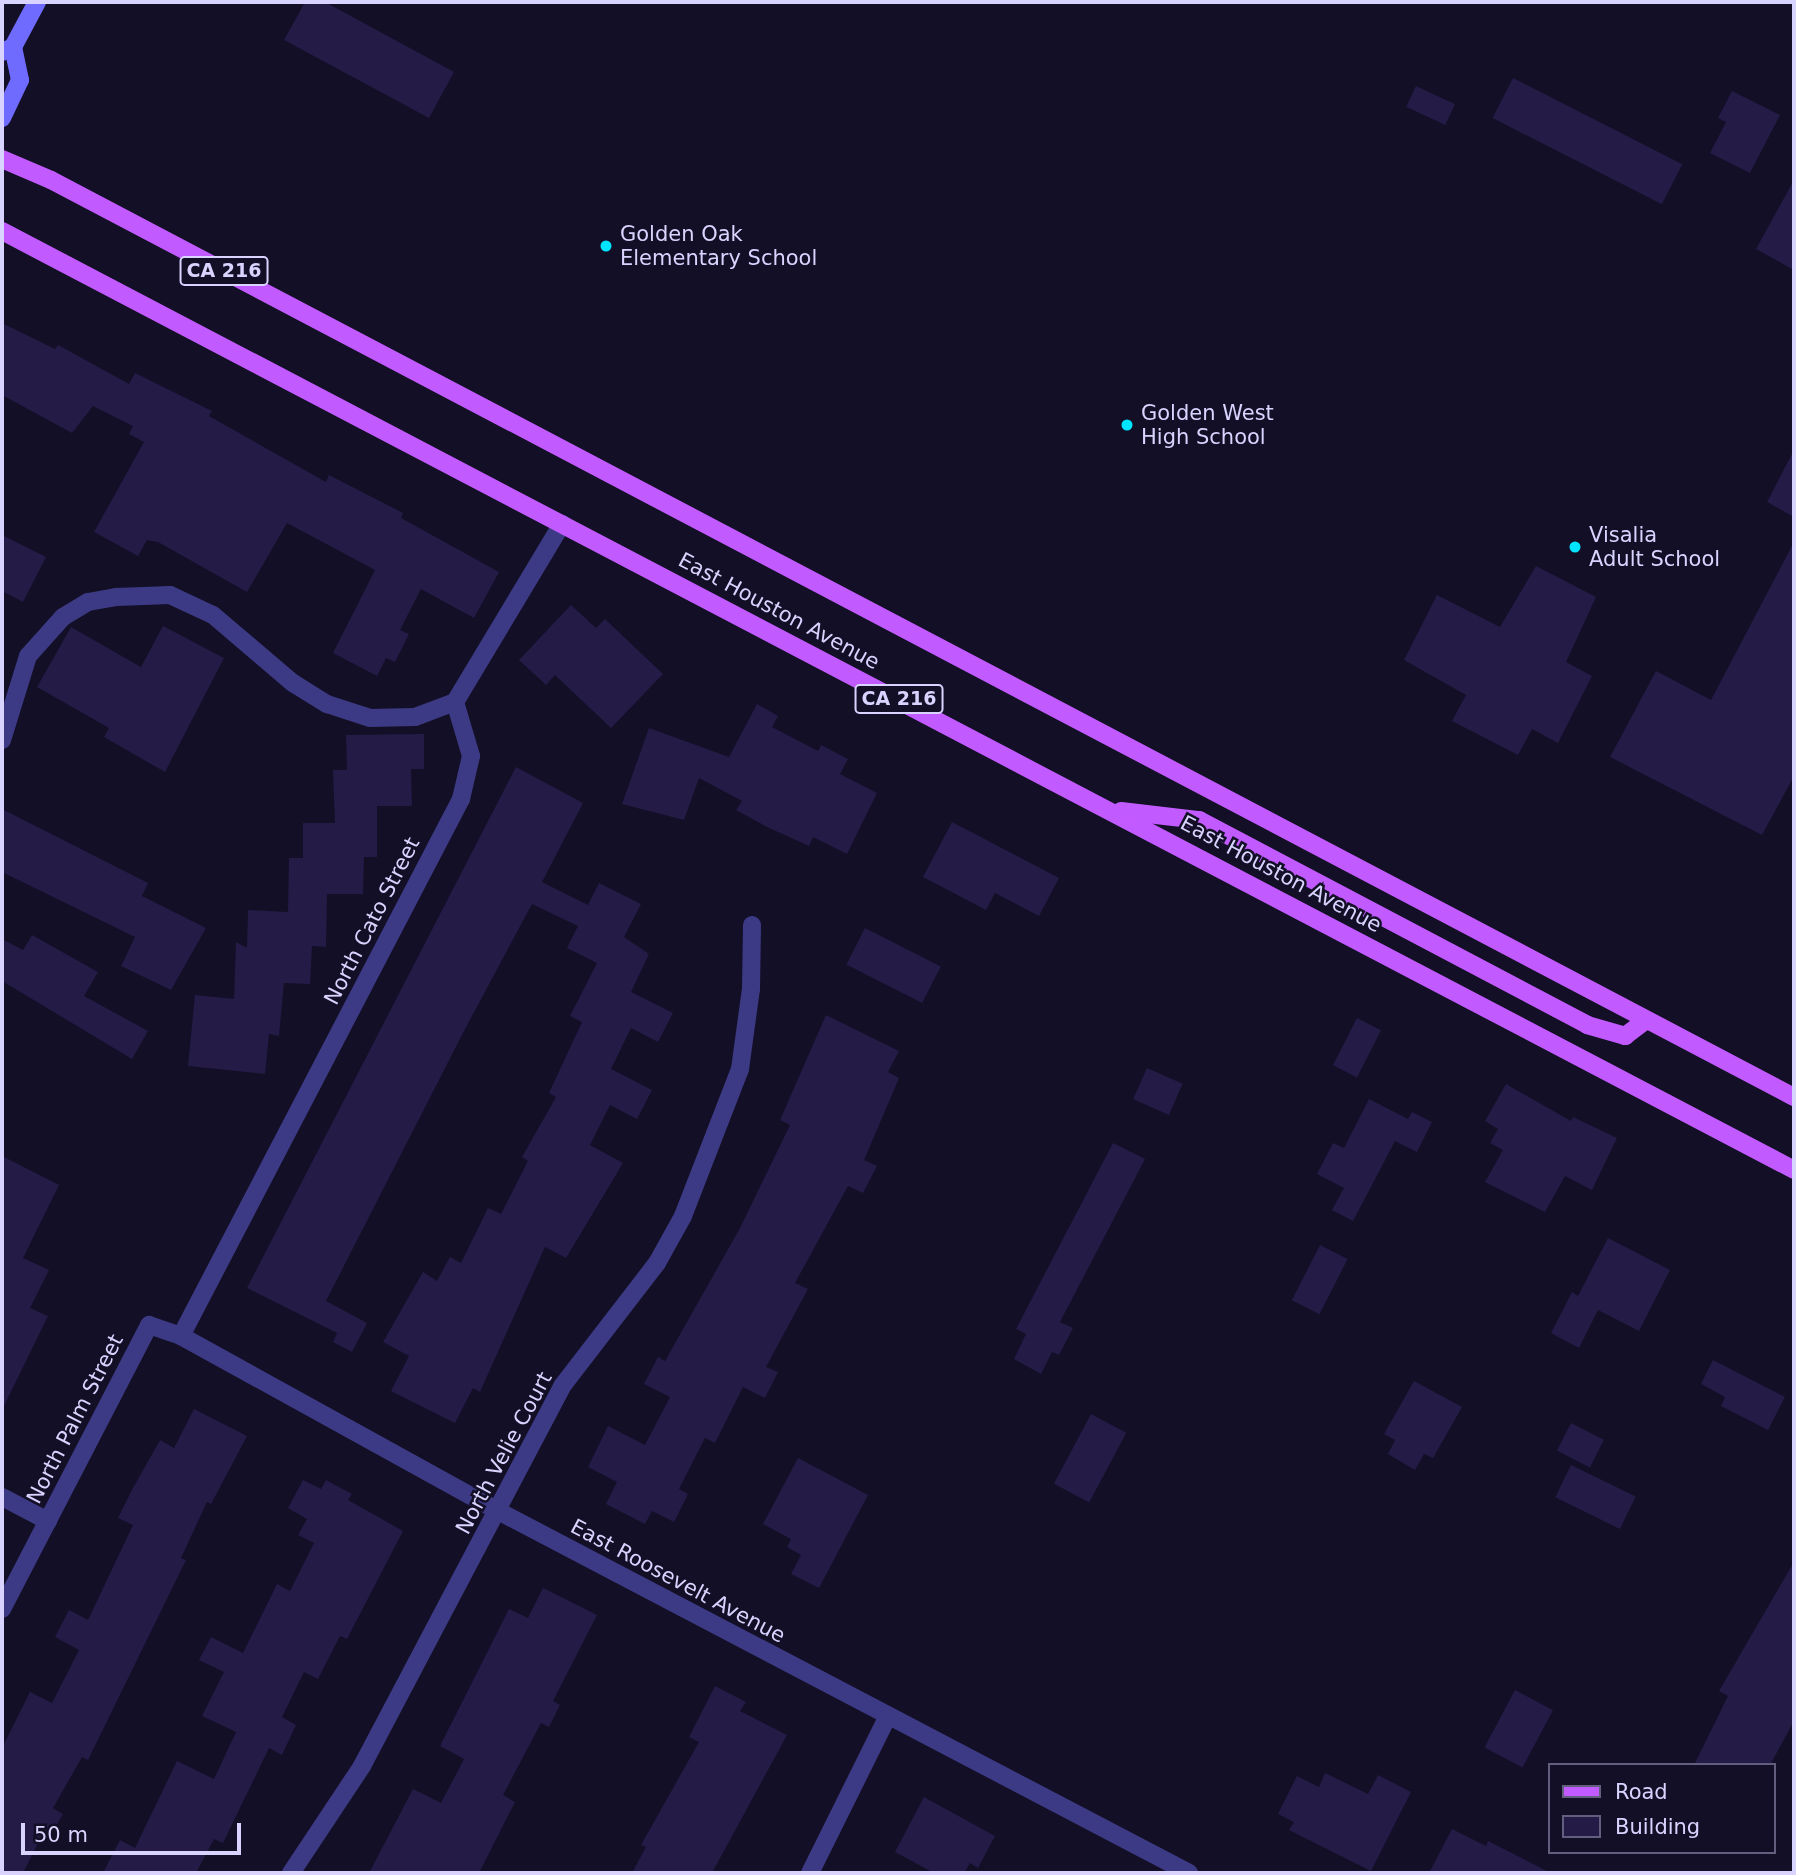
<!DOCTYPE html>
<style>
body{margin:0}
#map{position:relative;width:1796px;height:1875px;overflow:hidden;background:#130f26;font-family:"DejaVu Sans",sans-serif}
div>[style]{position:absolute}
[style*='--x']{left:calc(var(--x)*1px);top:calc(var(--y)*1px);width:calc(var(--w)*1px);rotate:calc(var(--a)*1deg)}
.building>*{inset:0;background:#241b47;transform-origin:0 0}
.street>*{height:18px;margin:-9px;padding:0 9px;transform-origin:9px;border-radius:9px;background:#3d3a85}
.secondary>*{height:18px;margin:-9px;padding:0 9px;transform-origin:9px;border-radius:9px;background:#6f6bff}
.primary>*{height:18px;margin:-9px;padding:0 9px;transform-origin:9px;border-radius:9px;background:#c25bff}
.dots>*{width:19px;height:19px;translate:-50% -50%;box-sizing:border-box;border:4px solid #130f26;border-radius:50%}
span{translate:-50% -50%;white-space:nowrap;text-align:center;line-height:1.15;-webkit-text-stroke:5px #130f26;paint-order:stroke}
.shield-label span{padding:2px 5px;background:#130f26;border:2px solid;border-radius:5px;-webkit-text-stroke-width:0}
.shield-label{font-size:19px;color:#d9d4ff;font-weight:700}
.poi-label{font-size:21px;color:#d9d4ff}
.left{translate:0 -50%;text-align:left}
.street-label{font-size:21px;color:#d9d4ff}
.frame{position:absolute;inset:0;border:4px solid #d9d4ff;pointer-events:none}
.legend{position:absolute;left:1548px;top:1763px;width:228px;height:91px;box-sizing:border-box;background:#130f26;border:2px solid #625e7d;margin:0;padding:9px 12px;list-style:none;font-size:21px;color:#d9d4ff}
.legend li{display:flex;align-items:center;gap:14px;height:35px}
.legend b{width:35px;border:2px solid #625e7d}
.scale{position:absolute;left:21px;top:1823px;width:220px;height:32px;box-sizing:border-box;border:4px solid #d9d4ff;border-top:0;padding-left:9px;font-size:21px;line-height:24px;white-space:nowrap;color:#d9d4ff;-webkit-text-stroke:5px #130f26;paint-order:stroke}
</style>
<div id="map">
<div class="building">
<div style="clip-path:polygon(305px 2px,325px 2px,454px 72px,429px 118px,284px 40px)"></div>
<div style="left:1513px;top:78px;width:190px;height:45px;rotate:27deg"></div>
<div style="left:1416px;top:86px;width:43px;height:23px;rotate:25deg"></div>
<div style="clip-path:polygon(1732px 91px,1780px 115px,1750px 173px,1710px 153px,1726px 122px,1718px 118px)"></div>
<div style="clip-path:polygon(1794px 180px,1794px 270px,1756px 249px)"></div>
<div style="clip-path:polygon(2px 323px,55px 349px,58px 345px,129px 384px,135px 373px,212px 411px,209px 416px,326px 482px,329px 475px,403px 513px,401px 518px,499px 572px,474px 618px,421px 589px,400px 630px,409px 634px,395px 662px,386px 658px,377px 676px,333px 653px,375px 570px,287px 523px,247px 592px,158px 542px,147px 540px,138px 556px,94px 532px,144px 442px,129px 434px,133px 426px,93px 406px,72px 433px,2px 395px)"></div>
<div style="clip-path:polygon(1794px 450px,1794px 517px,1767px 502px)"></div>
<div style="clip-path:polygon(2px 535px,46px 557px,23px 602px,2px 591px)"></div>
<div style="clip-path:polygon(1794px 542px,1794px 776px,1762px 835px,1610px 757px,1656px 671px,1711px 700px)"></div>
<div style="clip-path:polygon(1536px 566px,1596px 597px,1566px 662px,1592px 676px,1558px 743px,1532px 729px,1518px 755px,1452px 721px,1466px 695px,1404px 660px,1437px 595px,1500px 627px)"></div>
<div style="clip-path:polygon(571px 605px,596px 628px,605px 619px,663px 674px,611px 728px,555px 675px,546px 685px,519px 660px)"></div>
<div style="clip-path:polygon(163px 626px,224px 658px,165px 772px,104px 737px,109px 728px,37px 687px,71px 627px,141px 667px)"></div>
<div style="clip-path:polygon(757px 704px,778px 716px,772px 727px,818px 751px,821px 745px,848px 759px,840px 774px,877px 793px,847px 854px,813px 837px,809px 846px,767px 827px,736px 810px,742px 801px,699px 778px,684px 820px,622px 804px,649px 728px,729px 757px)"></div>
<div style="clip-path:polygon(424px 734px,424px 769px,411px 769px,412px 806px,377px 806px,377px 857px,364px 857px,363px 894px,327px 894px,326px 947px,312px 946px,310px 984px,284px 983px,279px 1036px,269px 1034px,265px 1074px,188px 1066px,195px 995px,234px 999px,236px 942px,247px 948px,248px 910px,288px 912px,289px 858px,303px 858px,303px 823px,335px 823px,333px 770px,347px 770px,346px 735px)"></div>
<div style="clip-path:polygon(516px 767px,583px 803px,542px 882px,588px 905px,599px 883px,641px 904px,624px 937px,649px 954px,631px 992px,673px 1013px,658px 1042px,631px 1028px,611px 1069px,652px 1090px,637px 1119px,610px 1105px,590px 1145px,623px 1163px,566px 1258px,545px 1247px,480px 1392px,473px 1388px,455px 1423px,391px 1391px,409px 1356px,383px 1342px,423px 1272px,437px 1281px,450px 1257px,461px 1263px,488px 1208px,501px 1214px,528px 1161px,522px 1157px,556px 1097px,549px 1093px,582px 1022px,570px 1016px,597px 963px,567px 948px,578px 926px,532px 904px,464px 1031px,326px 1301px,367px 1323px,352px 1352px,333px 1342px,337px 1333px,247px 1288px)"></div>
<div style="clip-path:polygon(2px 809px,148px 883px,142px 896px,206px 928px,171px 990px,121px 966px,135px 937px,2px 872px)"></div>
<div style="clip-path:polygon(952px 822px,1059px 878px,1039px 916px,995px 893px,986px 910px,923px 877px)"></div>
<div style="left:865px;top:928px;width:85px;height:41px;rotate:27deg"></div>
<div style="clip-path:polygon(32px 935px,98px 972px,84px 996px,148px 1031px,132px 1059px,2px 981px,2px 939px,23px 950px)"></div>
<div style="clip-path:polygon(826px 1015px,899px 1051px,888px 1072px,899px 1078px,864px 1160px,877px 1166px,863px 1193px,848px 1186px,795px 1283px,808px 1289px,766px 1367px,778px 1372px,765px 1398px,743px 1387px,715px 1443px,705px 1438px,679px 1489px,688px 1494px,674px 1522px,652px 1511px,645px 1524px,606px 1504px,617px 1482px,588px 1467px,608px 1426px,645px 1445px,670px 1397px,644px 1384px,658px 1357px,665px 1361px,740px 1228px,790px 1125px,780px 1120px)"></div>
<div style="left:1357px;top:1018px;width:27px;height:53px;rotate:27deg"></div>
<div style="left:1147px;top:1068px;width:39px;height:34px;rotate:24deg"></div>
<div style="clip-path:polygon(1506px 1084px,1571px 1121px,1573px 1117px,1617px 1138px,1592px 1190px,1565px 1176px,1545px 1212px,1485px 1182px,1503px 1150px,1490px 1143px,1498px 1129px,1485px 1121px)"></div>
<div style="clip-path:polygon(1369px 1099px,1408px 1119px,1412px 1112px,1432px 1122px,1417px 1152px,1395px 1141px,1353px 1221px,1332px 1210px,1344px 1188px,1317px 1174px,1333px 1143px,1344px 1148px)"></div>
<div style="clip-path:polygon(1113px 1143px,1145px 1159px,1060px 1322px,1073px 1328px,1059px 1355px,1052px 1352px,1041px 1374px,1014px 1359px,1026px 1334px,1016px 1329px)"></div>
<div style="clip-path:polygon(2px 1156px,59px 1185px,23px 1258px,49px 1270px,30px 1308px,48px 1316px,2px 1410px)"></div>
<div style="clip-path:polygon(1608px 1238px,1670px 1270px,1639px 1331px,1598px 1310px,1579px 1348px,1551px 1333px,1572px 1292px,1578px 1296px)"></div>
<div style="left:1320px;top:1245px;width:31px;height:62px;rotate:27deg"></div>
<div style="clip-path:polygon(1713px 1360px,1785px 1397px,1768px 1430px,1721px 1406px,1725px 1397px,1701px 1384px)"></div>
<div style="clip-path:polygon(1414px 1381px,1462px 1407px,1433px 1458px,1424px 1454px,1415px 1470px,1388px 1454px,1395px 1440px,1384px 1434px)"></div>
<div style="clip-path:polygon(194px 1409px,247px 1436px,211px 1504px,207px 1502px,181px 1558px,186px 1560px,88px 1760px,82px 1757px,53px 1808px,63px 1814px,49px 1838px,42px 1835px,23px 1873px,2px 1873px,2px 1748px,30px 1692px,52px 1703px,79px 1650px,55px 1637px,69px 1610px,88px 1620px,133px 1525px,118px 1518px,133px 1488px,160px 1440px,174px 1448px)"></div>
<div style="left:1091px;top:1414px;width:40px;height:79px;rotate:28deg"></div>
<div style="left:1571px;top:1423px;width:37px;height:31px;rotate:27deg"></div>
<div style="clip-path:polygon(798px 1458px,868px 1495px,819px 1588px,791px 1574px,801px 1555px,787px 1547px,791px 1539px,763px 1524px)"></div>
<div style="left:1571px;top:1465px;width:72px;height:36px;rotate:26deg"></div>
<div style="clip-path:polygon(303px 1480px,321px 1489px,326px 1480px,352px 1494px,348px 1500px,403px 1531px,347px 1639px,340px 1636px,318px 1679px,304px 1672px,282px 1717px,296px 1725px,282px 1755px,269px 1748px,223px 1843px,214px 1839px,196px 1873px,103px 1873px,120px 1840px,135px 1848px,177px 1761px,214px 1779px,236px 1732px,202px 1716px,224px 1672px,199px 1660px,211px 1637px,243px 1653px,277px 1584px,290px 1591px,314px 1543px,298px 1535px,307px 1519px,288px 1508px)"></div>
<div style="clip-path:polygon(1794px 1562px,1794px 1721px,1770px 1765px,1694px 1765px,1728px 1696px,1719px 1691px)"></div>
<div style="clip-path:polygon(543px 1588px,597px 1615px,553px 1701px,560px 1705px,549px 1727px,541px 1723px,503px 1795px,515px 1802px,479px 1873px,369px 1873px,413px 1789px,441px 1803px,464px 1759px,440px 1746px,509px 1609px,528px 1618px)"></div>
<div style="clip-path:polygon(715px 1686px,746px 1702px,740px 1711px,787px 1735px,712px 1873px,632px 1873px,646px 1847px,641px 1845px,699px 1742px,689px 1737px)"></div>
<div style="left:1515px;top:1690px;width:43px;height:65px;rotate:28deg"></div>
<div style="clip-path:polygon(1325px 1773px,1368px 1794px,1378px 1775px,1411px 1792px,1371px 1871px,1289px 1830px,1294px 1822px,1278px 1814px,1297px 1776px,1319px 1787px)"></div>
<div style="clip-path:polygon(924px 1797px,995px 1836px,978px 1868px,970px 1863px,964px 1873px,934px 1873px,895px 1852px)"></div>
<div style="clip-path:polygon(1452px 1829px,1486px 1846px,1488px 1841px,1551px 1873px,1429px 1873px)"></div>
</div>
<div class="street">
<div style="--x:2;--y:740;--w:88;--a:-72.8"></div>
<div style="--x:28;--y:656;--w:52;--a:-48.1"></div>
<div style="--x:63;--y:617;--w:29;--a:-31"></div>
<div style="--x:88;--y:602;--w:28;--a:-10"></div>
<div style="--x:116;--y:597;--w:54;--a:-2.1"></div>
<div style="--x:170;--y:595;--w:47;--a:24.9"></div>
<div style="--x:213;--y:615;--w:105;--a:40.4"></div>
<div style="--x:293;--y:683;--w:40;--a:32"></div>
<div style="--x:327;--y:704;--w:45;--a:18"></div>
<div style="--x:370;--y:718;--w:45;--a:-1.3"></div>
<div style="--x:415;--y:717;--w:43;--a:-20.6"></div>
<div style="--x:181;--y:1336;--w:606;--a:-62.46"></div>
<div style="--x:461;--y:799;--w:44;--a:-76.9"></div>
<div style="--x:471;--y:756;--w:56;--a:-106.5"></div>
<div style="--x:455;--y:702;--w:208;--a:-59"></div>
<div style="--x:2;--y:1497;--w:52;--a:27.6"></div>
<div style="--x:2;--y:1609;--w:320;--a:-62.6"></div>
<div style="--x:149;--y:1325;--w:34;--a:19"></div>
<div style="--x:181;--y:1336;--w:364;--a:28.9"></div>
<div style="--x:500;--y:1512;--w:778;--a:27.65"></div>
<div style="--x:291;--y:1873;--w:128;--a:-56.4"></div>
<div style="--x:362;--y:1766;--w:431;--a:-62.2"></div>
<div style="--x:563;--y:1385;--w:154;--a:-52.4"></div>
<div style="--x:657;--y:1263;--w:54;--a:-61"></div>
<div style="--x:683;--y:1216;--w:158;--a:-68.8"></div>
<div style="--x:740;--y:1069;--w:81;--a:-82.2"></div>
<div style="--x:751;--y:989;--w:64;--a:-89.1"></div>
<div style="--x:810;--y:1873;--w:173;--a:-63.6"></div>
</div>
<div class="secondary">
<div style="--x:2;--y:52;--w:12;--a:-24"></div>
<div style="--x:13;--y:47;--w:51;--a:-61.9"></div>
<div style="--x:2;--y:118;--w:42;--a:-64.7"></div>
<div style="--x:20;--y:80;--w:34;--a:-102"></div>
</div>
<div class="primary">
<div style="--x:2;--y:159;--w:53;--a:23.2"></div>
<div style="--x:51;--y:180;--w:1970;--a:27.75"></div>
<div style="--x:2;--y:231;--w:2023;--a:27.65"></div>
<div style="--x:1121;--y:811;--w:79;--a:6.6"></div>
<div style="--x:1199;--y:820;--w:439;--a:27.8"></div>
<div style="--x:1587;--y:1025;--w:40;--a:16"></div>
<div style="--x:1625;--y:1036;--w:26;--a:-37"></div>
</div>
<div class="dots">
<div style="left:606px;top:246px;background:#00e5ff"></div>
<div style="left:1127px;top:425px;background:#00e5ff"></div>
<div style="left:1575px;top:547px;background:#00e5ff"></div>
</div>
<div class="shield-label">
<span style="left:224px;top:271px">CA 216</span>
<span style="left:899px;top:699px">CA 216</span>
</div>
<div class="poi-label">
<span class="left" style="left:620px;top:246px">Golden Oak<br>Elementary School</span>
<span class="left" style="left:1141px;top:425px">Golden West<br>High School</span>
<span class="left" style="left:1589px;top:547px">Visalia<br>Adult School</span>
</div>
<div class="street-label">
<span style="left:779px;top:611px;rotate:28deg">East Houston Avenue</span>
<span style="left:1281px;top:874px;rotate:28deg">East Houston Avenue</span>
<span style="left:372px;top:921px;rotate:-63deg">North Cato Street</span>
<span style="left:75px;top:1419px;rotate:-63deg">North Palm Street</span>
<span style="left:504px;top:1453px;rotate:-62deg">North Velie Court</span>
<span style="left:678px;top:1581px;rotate:28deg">East Roosevelt Avenue</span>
</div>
<div class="frame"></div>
<ul class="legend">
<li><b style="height:9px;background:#c25bff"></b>Road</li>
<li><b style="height:19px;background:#241b47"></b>Building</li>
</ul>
<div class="scale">50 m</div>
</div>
